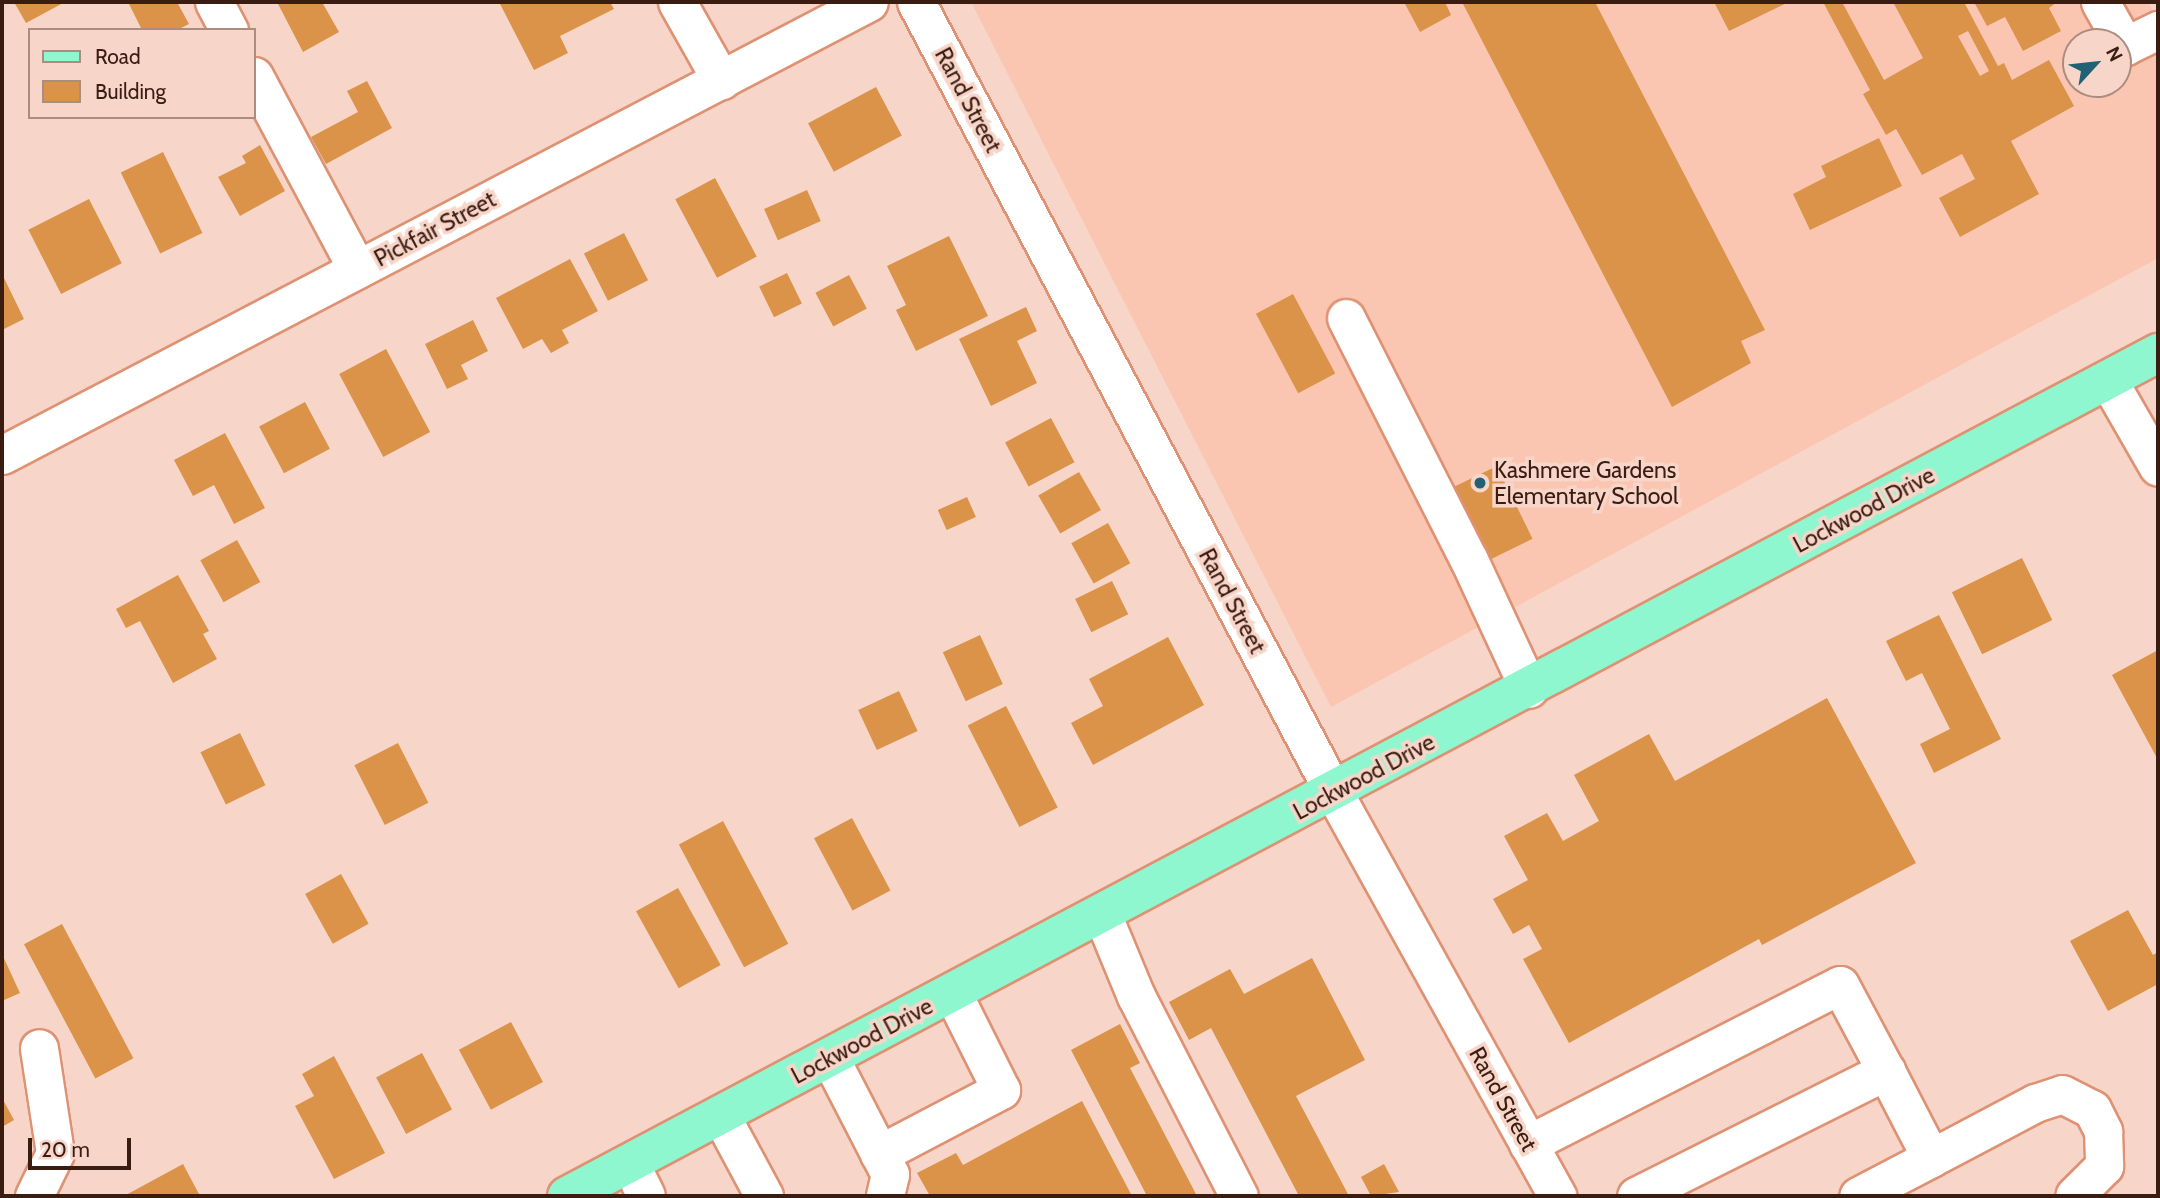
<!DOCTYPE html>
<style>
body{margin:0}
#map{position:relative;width:2160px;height:1198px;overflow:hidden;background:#f7d6c9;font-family:Cabin,sans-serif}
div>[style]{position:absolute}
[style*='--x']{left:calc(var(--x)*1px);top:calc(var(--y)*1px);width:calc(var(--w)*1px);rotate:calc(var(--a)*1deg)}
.built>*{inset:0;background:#fbc6b1}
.building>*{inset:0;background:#db9249;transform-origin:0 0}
.roads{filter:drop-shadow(2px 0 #de9273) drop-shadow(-2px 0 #de9273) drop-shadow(0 2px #de9273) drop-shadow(0 -2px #de9273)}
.minor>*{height:37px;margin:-18.5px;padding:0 18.5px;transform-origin:18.5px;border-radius:18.5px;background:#fff}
.major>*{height:38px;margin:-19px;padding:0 19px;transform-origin:19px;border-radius:19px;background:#8ef7cf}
.dots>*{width:19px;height:19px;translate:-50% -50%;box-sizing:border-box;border:4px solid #f7d6c9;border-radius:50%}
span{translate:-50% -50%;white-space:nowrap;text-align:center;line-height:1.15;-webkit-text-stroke:7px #f7d6c9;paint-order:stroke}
.street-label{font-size:23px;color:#3a1c10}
.poi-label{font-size:23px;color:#3a1c10}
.left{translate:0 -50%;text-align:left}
.frame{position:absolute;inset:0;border:4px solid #3a1c10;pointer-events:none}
.legend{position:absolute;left:28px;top:28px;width:228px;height:91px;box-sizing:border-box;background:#f7d6c9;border:2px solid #ab8c7f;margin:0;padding:9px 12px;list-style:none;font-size:21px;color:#3a1c10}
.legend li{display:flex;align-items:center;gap:14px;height:35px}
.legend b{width:35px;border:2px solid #ab8c7f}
.north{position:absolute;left:2062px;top:28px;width:70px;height:70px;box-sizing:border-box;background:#f7d6c9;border:2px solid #ab8c7f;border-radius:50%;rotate:63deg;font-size:19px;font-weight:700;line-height:28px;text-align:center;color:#3a1c10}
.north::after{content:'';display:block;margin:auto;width:24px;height:32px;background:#216176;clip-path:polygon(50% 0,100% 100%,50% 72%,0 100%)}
.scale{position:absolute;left:28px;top:1138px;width:103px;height:32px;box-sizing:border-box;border:4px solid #3a1c10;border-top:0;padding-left:9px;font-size:21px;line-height:24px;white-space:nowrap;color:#3a1c10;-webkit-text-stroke:5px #f7d6c9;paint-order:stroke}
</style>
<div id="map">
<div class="built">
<div style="clip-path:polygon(evenodd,971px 2px,2148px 2px,2158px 21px,2158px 258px,1331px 707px,971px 2px,2076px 42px,2118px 42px,2118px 84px,2076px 84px,2076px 42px)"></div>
</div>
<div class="building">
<div style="clip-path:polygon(14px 2px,65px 2px,26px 23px)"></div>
<div style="clip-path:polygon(128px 2px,177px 2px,189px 24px,177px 30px,142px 30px)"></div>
<div style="clip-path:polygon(277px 2px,322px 2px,339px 32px,303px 52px)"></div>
<div style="clip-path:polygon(499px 2px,610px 2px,614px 9px,560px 36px,568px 53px,534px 70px)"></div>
<div style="clip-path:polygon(1404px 2px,1445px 2px,1451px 15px,1420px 32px)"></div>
<div style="clip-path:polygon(1462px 2px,1595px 2px,1765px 330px,1741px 341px,1751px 363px,1672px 407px)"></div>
<div style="clip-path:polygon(1714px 2px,1789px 2px,1729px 31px)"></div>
<div style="clip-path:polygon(evenodd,1823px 2px,1842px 2px,1884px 80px,1923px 58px,1893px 2px,1964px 2px,1998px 66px,2004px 63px,2012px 80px,2049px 60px,2074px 106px,2011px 141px,2039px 194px,1960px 237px,1939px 198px,1975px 179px,1962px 154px,1922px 175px,1896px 129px,1886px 135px,1863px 94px,1870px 90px,1823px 2px,1968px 31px,1989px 71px,1980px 76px,1958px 36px,1968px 31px)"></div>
<div style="clip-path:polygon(1974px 2px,2057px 2px,2049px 8px,2061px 31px,2023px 51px,2005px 17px,1987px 26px)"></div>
<div style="clip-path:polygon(367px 81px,392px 128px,326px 164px,311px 137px,358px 112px,347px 91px)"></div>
<div style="left:876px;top:87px;width:55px;height:77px;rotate:62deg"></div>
<div style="clip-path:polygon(1879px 138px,1902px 186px,1810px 230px,1793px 194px,1826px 177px,1821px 166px)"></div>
<div style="clip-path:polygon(260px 145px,285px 191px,240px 216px,218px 177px,246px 163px,242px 156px)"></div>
<div style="left:163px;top:152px;width:90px;height:47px;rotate:64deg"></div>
<div style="left:715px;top:178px;width:89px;height:45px;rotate:62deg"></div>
<div style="left:807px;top:190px;width:34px;height:47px;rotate:66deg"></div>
<div style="left:89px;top:199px;width:72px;height:68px;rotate:63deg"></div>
<div style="left:624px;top:233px;width:53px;height:45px;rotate:63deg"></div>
<div style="clip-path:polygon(949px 236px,988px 316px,916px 351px,896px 310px,906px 305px,887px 266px)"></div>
<div style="clip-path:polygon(570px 259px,598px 311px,562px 330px,569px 343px,551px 353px,542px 339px,523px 349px,496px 298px)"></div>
<div style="left:787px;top:273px;width:34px;height:31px;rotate:64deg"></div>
<div style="clip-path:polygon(2px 274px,24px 319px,2px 330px)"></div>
<div style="left:849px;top:275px;width:38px;height:38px;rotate:62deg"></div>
<div style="left:1293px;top:294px;width:90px;height:42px;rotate:62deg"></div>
<div style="clip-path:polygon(1026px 307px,1037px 331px,1017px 341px,1037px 383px,991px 406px,959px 339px)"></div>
<div style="clip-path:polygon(473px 320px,488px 351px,461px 365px,468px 379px,447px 389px,425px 344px)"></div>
<div style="left:386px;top:349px;width:94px;height:53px;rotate:62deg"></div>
<div style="left:305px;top:402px;width:53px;height:52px;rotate:62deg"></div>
<div style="left:1051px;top:418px;width:50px;height:52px;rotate:62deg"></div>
<div style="clip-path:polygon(225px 433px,265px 508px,234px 524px,214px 485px,193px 496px,174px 460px)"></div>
<div style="left:1497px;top:466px;width:81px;height:47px;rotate:64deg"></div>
<div style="left:1079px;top:472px;width:44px;height:47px;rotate:60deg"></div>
<div style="left:967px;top:497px;width:22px;height:32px;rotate:66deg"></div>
<div style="left:1108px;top:523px;width:46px;height:42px;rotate:61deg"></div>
<div style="left:237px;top:540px;width:48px;height:42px;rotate:61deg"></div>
<div style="left:2022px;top:558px;width:69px;height:78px;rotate:64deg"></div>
<div style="clip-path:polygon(178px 575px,209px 631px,203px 634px,217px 659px,173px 683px,140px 621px,126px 628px,116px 609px)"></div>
<div style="left:1112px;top:581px;width:37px;height:41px;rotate:64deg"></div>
<div style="clip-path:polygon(1939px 615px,2001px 739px,1934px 773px,1920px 744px,1950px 729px,1922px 673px,1906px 681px,1886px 641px)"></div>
<div style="left:980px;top:635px;width:54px;height:41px;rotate:65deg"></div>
<div style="clip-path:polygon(1168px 637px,1204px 705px,1093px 765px,1071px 723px,1103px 706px,1089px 679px)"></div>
<div style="clip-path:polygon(2158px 650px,2158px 760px,2112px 675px)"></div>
<div style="left:899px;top:691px;width:44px;height:45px;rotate:65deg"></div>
<div style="clip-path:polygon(1827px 698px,1916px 863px,1762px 945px,1759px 939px,1569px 1043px,1523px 959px,1542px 949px,1529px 925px,1513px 934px,1493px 899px,1528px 880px,1504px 836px,1547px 813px,1563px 841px,1599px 821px,1574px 775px,1649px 734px,1675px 781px)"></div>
<div style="left:1006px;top:706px;width:114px;height:43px;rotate:63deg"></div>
<div style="left:240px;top:733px;width:58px;height:44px;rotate:64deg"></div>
<div style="left:398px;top:743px;width:67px;height:49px;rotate:63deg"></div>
<div style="left:852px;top:818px;width:82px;height:43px;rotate:62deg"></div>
<div style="left:723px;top:821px;width:139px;height:50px;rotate:62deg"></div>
<div style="left:341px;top:874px;width:57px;height:41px;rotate:61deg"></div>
<div style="left:678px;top:888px;width:88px;height:48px;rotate:61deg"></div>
<div style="clip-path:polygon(2128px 910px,2153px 955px,2158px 952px,2158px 984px,2108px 1011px,2070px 941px)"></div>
<div style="left:62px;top:924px;width:152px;height:43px;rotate:62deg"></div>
<div style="clip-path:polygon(2px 954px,20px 993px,2px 1001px)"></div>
<div style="clip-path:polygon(1312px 958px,1365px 1060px,1296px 1096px,1349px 1196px,1299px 1196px,1211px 1028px,1189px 1040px,1169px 1002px,1230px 969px,1244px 994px)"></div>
<div style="left:511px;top:1022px;width:68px;height:59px;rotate:62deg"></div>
<div style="clip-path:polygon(1120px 1024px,1140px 1063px,1130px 1068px,1197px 1196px,1147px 1196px,1071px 1050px)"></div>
<div style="left:422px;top:1053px;width:64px;height:52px;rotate:62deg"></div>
<div style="clip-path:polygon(334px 1056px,385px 1153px,334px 1179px,295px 1106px,314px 1096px,302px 1074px)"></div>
<div style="clip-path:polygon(2px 1098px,14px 1120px,2px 1127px)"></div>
<div style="clip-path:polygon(1082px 1101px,1132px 1196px,930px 1196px,917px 1173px,956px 1153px,963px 1165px)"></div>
<div style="clip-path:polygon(183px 1164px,200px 1196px,124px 1196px)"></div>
<div style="clip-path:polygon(1384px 1164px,1399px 1192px,1371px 1196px,1361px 1177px)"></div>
</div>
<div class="roads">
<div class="minor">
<div style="--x:214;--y:2;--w:32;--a:62"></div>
<div style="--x:677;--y:2;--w:90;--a:60.6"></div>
<div style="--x:916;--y:2;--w:895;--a:62.15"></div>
<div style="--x:1334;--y:793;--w:461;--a:61"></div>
<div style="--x:2100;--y:2;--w:51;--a:60.4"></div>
<div style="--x:2125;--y:46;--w:37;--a:-26"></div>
<div style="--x:254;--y:76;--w:219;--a:61.9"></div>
<div style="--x:1346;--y:318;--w:271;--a:63.1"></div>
<div style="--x:1469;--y:560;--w:142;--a:65.1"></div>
<div style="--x:2108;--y:380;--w:100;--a:60.1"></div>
<div style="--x:2;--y:455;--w:978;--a:-27.59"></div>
<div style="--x:1102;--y:914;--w:89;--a:67.5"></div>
<div style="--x:1136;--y:996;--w:225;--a:62.8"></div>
<div style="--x:830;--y:1058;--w:131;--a:62.7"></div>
<div style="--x:890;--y:1174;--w:23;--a:103"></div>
<div style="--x:721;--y:1116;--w:91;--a:61.7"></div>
<div style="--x:1528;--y:1144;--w:350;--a:-27"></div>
<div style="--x:1840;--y:985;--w:98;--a:61.9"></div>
<div style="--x:879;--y:1154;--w:138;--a:-27.7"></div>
<div style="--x:1001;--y:1090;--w:110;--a:-116.6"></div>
<div style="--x:1931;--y:1158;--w:118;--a:-27.9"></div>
<div style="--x:2035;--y:1103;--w:28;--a:-18"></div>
<div style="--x:2062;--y:1094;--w:34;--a:27"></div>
<div style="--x:2092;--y:1109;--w:25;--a:63"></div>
<div style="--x:2103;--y:1131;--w:35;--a:88"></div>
<div style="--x:2104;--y:1166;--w:42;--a:135"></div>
<div style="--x:631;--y:1165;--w:34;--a:64"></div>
<div style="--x:34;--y:1196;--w:48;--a:-64"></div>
<div style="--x:55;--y:1153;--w:106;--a:-98.7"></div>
<div style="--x:1636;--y:1196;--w:280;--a:-26.6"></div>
<div style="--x:1886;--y:1071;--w:98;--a:62.7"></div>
<div style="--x:1931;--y:1158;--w:82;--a:152.5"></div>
</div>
<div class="major">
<div style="--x:567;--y:1196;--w:1801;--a:-27.92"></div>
</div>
</div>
<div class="dots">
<div style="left:1480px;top:483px;background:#216176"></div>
</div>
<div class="street-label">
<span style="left:968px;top:100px;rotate:62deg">Rand Street</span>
<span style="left:435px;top:229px;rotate:-28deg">Pickfair Street</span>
<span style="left:1864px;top:510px;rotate:-28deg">Lockwood Drive</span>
<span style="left:1232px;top:601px;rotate:62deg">Rand Street</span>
<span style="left:1364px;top:777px;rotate:-28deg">Lockwood Drive</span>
<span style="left:862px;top:1041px;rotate:-28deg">Lockwood Drive</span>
<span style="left:1503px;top:1099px;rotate:61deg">Rand Street</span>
</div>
<div class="poi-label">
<span class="left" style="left:1494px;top:483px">Kashmere Gardens<br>Elementary School</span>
</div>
<div class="frame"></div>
<ul class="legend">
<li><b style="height:9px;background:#8ef7cf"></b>Road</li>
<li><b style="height:19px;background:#db9249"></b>Building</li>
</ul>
<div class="north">N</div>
<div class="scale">20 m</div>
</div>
